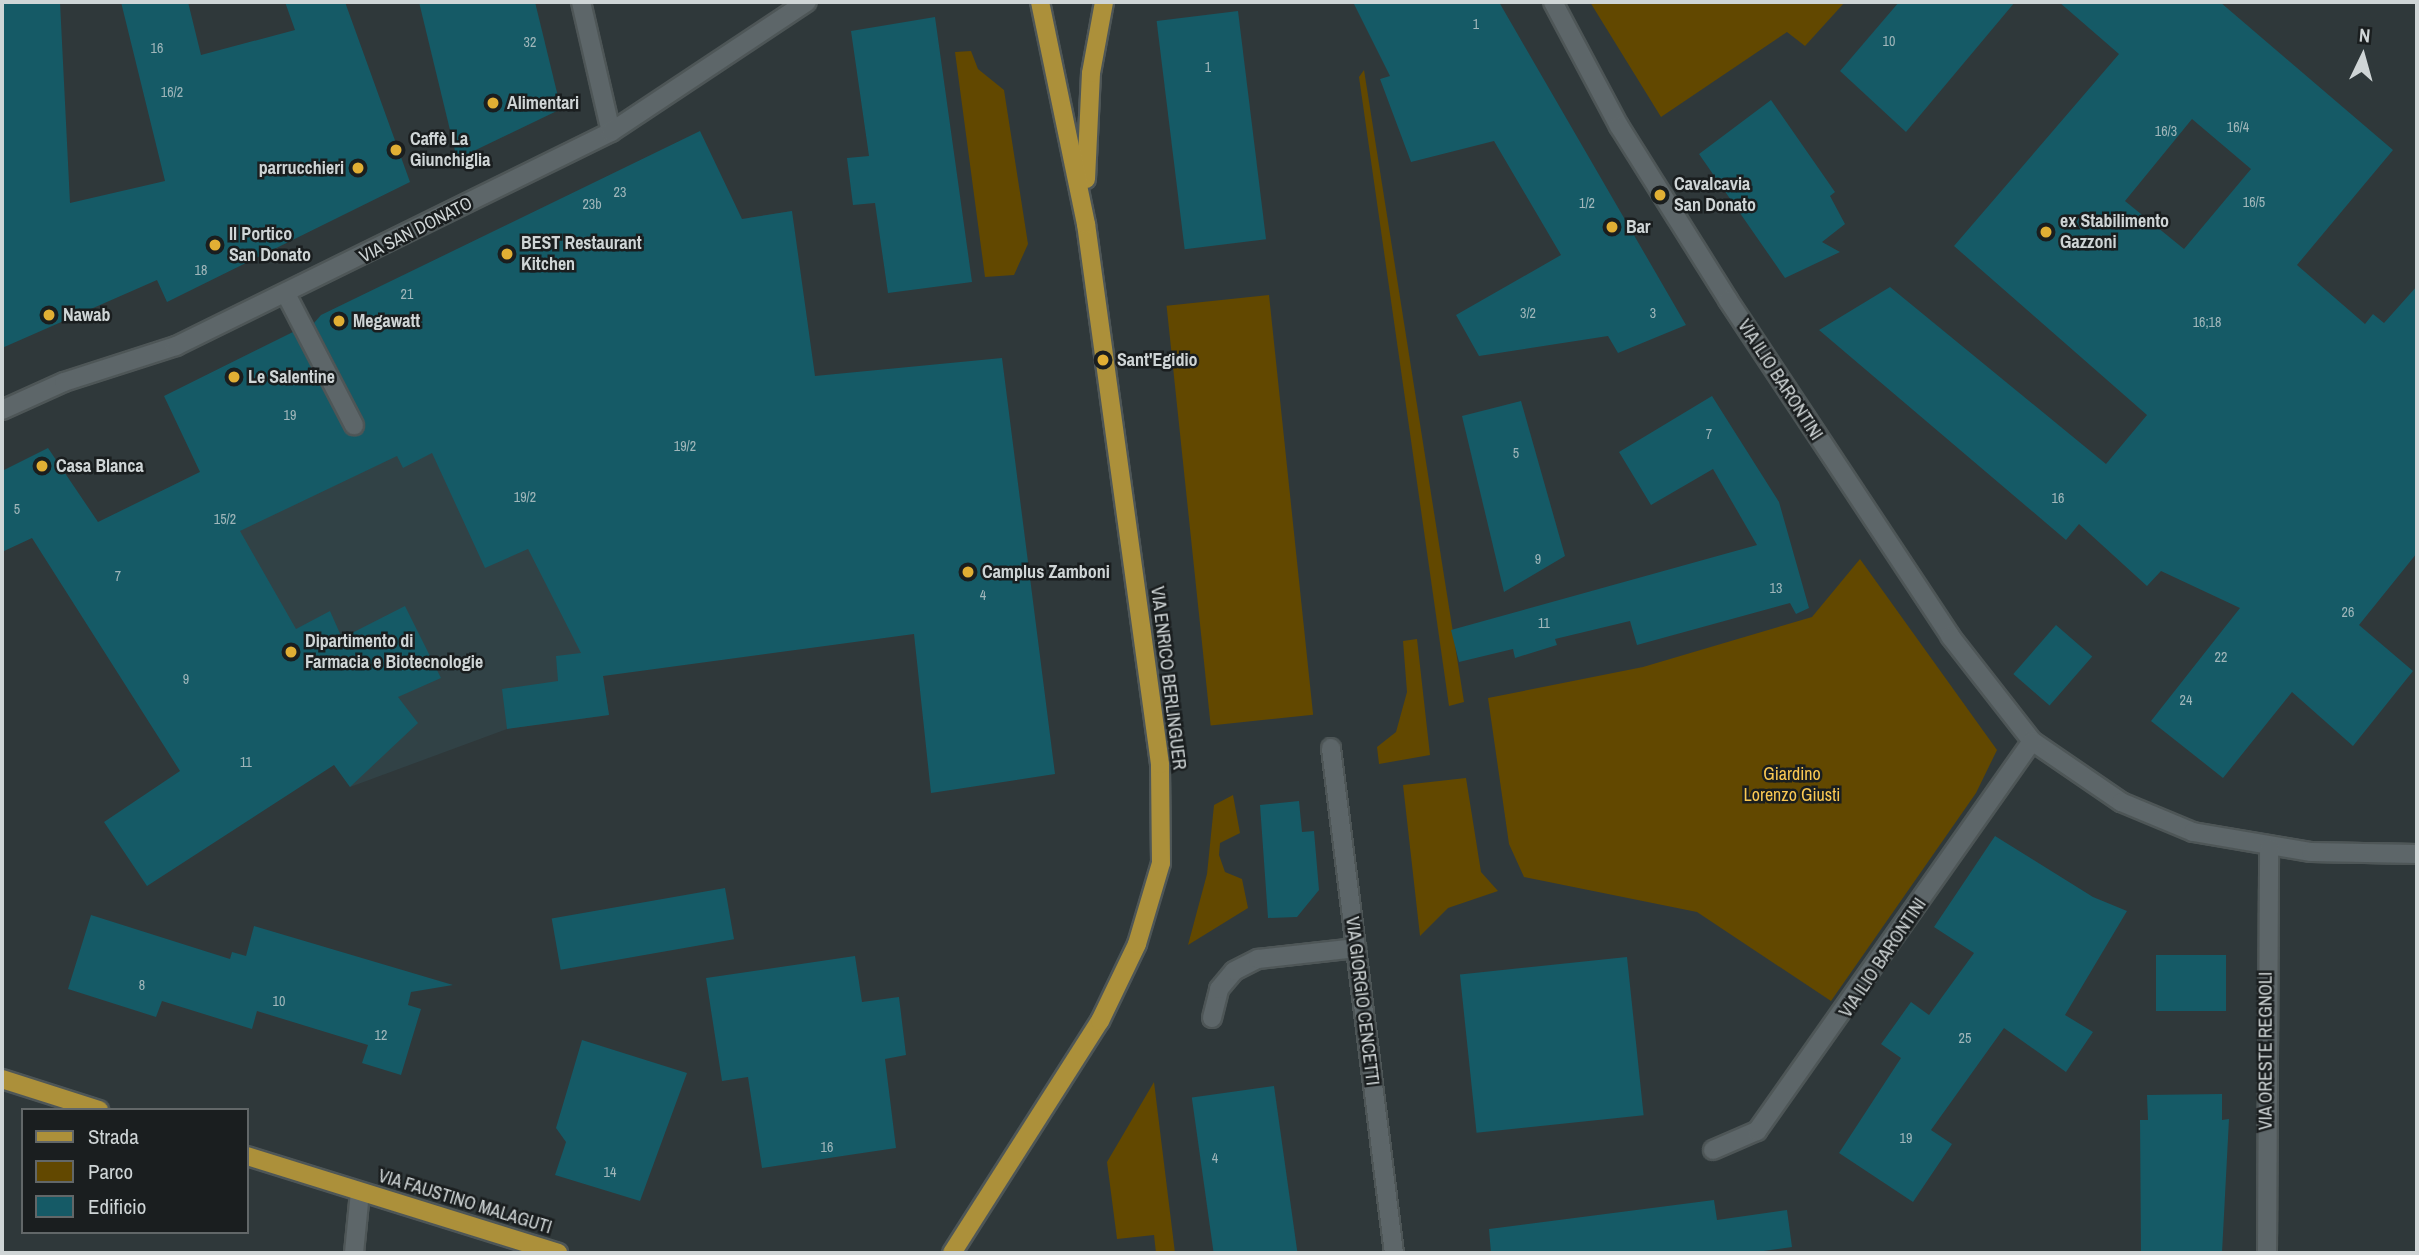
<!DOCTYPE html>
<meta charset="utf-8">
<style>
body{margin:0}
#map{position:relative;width:2419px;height:1255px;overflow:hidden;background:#2f383a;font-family:"Archivo Narrow",sans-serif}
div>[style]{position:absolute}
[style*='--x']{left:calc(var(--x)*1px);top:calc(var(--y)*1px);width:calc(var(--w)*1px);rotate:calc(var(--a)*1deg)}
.built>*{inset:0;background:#314246}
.green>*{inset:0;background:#624800;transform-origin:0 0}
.building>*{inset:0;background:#155a66;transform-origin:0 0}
.roads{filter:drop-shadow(2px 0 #4e5657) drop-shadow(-2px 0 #4e5657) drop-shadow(0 2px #4e5657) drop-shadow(0 -2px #4e5657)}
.minor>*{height:18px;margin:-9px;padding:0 9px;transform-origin:9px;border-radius:9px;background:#5d6669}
.major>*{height:18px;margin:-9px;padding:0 9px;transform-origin:9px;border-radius:9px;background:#ac903a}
.dots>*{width:19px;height:19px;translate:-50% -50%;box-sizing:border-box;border:4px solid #1a1e1f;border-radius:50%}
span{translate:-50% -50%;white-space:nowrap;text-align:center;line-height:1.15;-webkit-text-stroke:5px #1a1e1f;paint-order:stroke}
.number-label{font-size:14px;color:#a0b6ba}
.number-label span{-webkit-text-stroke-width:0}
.poi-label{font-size:18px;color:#cfd5d6;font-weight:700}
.left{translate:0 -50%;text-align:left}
.right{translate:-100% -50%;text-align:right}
.street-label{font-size:18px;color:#cfd5d6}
.park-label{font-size:18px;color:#fbc953}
.frame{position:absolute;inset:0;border:4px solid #cfd5d6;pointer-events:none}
.legend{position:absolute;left:21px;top:1108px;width:228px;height:126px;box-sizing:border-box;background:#1a1e1f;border:2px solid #626768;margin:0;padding:9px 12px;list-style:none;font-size:21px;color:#cfd5d6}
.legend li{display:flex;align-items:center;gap:14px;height:35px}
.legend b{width:35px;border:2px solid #626768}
.north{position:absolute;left:2328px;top:21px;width:70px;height:70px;-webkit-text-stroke:5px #1a1e1f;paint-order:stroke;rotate:5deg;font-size:19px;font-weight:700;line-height:28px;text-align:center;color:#cfd5d6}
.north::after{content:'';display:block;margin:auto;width:24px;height:32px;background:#cfd5d6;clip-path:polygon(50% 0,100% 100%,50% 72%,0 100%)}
</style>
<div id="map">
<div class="built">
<div style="clip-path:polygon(792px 211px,603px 676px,609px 715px,507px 729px,350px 787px,150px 497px,359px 392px,755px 269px,748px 218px)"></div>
</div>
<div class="green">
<div style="clip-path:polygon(1590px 2px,1845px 2px,1805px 46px,1787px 32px,1661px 117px)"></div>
<div style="clip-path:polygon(971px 51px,978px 69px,1004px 90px,1028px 244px,1014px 275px,985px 277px,955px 52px)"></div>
<div style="clip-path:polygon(1364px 70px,1464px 702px,1449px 706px,1359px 77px)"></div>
<div style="left:1269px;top:295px;width:422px;height:103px;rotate:84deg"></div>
<div style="clip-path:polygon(1860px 559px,1997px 750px,1976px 793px,1831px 1001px,1697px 912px,1524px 877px,1509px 844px,1488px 698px,1643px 667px,1812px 617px)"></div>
<div style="clip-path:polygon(1417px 639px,1430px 755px,1379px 764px,1377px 747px,1396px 732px,1407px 692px,1403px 641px)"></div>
<div style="clip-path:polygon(1466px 778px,1481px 872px,1498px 891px,1448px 908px,1420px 936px,1403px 785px)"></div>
<div style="clip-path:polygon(1233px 795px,1240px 833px,1220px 843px,1219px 855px,1225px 872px,1242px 879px,1248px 908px,1188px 945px,1207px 874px,1214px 805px)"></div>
<div style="clip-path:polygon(1154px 1082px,1175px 1253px,1156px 1253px,1154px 1235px,1117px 1239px,1107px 1162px)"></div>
</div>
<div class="building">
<div style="clip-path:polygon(2px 2px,60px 2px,70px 203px,165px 181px,121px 2px,188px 2px,201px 55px,295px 30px,285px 2px,345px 2px,410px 182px,167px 302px,157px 280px,2px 348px)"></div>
<div style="clip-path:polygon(419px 2px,535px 2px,561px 109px,457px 159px)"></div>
<div style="clip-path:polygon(1353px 2px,1499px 2px,1686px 325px,1618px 353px,1608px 336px,1479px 356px,1456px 315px,1561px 255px,1494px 141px,1411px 162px,1380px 79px,1390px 76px)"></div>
<div style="clip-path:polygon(1899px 2px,2015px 2px,1906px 132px,1840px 71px)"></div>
<div style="clip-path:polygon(evenodd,2059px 2px,2220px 2px,2393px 150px,2297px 265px,2365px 324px,2373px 314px,2384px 323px,2417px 286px,2417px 553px,2359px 625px,2413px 671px,2353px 746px,2292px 692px,2223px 778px,2151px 721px,2240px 608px,2161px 571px,2147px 586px,2079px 524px,2066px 540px,1819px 330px,1890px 287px,2106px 464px,2147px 415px,1954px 246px,2119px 54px,2059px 2px,2192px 119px,2251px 169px,2184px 249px,2125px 201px,2192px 119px)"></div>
<div style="left:1238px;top:11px;width:230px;height:82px;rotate:83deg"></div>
<div style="clip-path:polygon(935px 17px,972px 282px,888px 293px,875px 203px,853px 205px,847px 158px,869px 156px,851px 31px)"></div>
<div style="clip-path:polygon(1771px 100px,1835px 192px,1830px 196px,1845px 224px,1822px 242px,1840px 252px,1785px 278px,1699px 154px)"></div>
<div style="clip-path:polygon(700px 131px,742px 219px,792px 211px,815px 376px,1002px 358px,1055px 774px,931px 793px,914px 634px,603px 676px,609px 715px,507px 729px,502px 689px,558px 681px,556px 656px,581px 653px,528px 549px,485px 568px,432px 453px,403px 468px,397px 456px,240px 531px,296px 629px,330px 611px,342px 638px,405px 606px,441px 678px,398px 697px,418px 723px,350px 787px,334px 765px,147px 886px,104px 822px,180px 771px,32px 538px,2px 552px,2px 471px,48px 448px,98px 522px,200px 472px,164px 396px,293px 332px,344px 430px,359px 435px,364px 420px,314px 323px,321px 315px)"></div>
<div style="clip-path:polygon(1712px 396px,1779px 502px,1809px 608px,1796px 614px,1790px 603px,1637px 645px,1630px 621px,1555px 639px,1557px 645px,1515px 658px,1513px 649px,1459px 662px,1451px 630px,1757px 545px,1713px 469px,1651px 505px,1619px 452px)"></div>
<div style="clip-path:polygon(1521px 401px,1565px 556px,1504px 592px,1462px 416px)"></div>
<div style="left:2056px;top:625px;width:48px;height:65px;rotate:41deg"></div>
<div style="clip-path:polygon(1299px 801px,1302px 832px,1314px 831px,1319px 890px,1297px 917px,1268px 918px,1260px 805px)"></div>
<div style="clip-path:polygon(1995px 836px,2093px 897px,2127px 911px,2065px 1015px,2093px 1032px,2066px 1072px,2004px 1028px,1931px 1130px,1952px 1144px,1913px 1202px,1839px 1153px,1901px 1058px,1881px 1044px,1911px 1002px,1929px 1015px,1974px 953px,1934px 927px)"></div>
<div style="left:725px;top:888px;width:52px;height:176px;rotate:80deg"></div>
<div style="clip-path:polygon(91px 915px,230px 959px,232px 952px,246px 956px,254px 926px,453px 985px,411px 992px,408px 1005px,421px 1009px,401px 1075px,362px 1063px,368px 1045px,257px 1011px,252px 1029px,162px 1001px,156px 1017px,68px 989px)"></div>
<div style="left:2156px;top:955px;width:70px;height:56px"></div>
<div style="clip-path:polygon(855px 956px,862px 1002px,899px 997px,906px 1055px,885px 1059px,896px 1148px,762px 1168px,748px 1077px,722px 1081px,706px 978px)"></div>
<div style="left:1627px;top:957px;width:159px;height:168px;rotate:84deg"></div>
<div style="clip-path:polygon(582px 1040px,687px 1073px,640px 1201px,555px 1175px,566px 1142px,556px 1128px)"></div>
<div style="left:1274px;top:1086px;width:168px;height:83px;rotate:82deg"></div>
<div style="clip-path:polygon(2222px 1094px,2222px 1120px,2229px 1119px,2222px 1253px,2141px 1253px,2140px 1120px,2148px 1120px,2147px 1095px)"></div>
<div style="clip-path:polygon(1714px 1200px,1717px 1220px,1787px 1210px,1792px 1247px,1749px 1253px,1491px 1253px,1489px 1229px)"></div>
</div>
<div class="roads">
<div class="minor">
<div style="--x:581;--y:2;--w:133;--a:77"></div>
<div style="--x:1553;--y:2;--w:140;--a:62"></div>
<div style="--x:1619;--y:126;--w:205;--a:57.9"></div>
<div style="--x:1728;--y:300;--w:403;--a:56.5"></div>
<div style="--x:1950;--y:636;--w:133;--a:52"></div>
<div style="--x:2032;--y:741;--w:108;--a:34.4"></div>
<div style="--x:2121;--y:802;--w:78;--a:22.6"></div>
<div style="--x:2193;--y:832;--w:120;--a:9.6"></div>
<div style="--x:2311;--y:852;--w:106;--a:1.1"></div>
<div style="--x:286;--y:294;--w:148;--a:62.6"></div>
<div style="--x:2;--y:410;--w:68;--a:-24.3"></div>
<div style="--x:64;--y:382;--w:118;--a:-17.8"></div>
<div style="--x:176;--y:346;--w:485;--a:-26.2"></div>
<div style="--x:611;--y:132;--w:235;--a:-33.6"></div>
<div style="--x:1331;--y:748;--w:509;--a:82.89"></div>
<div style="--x:1212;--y:1018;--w:30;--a:-76"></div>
<div style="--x:1219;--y:989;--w:23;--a:-50"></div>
<div style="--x:1234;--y:971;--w:27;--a:-27"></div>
<div style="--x:1258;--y:959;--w:99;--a:-6.4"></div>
<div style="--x:1713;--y:1150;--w:48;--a:-23.4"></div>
<div style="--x:1757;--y:1131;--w:477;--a:-54.8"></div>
<div style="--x:354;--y:1253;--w:61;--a:-84.4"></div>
<div style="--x:2267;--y:1253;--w:405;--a:-89.7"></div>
</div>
<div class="major">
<div style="--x:1086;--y:179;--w:106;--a:-87.3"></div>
<div style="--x:1091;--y:73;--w:72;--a:-79.6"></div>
<div style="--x:2;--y:1079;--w:102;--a:17.7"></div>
<div style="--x:247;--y:1156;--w:326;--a:17.3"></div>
<div style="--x:952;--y:1253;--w:275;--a:-57.5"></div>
<div style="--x:1100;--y:1021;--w:85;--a:-64.3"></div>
<div style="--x:1137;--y:944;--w:84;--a:-73.5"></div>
<div style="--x:1161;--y:863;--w:99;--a:-90.6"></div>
<div style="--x:1160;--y:764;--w:545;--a:-97.8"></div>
<div style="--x:1086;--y:224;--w:227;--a:-101.7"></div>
</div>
</div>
<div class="dots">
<div style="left:493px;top:103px;background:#e1af34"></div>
<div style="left:396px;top:150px;background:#e1af34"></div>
<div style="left:358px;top:168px;background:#e1af34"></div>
<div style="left:1660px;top:195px;background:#e1af34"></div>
<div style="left:1612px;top:227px;background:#e1af34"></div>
<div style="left:2046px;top:232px;background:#e1af34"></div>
<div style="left:215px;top:245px;background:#e1af34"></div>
<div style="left:507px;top:254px;background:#e1af34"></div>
<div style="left:49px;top:315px;background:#e1af34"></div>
<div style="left:339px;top:321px;background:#e1af34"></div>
<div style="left:1103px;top:360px;background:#e1af34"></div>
<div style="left:234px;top:377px;background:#e1af34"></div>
<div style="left:42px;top:466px;background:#e1af34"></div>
<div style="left:968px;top:572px;background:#e1af34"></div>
<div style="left:291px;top:652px;background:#e1af34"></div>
</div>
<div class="number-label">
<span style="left:1476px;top:24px">1</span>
<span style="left:1889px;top:41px">10</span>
<span style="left:530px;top:42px">32</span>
<span style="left:157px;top:48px">16</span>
<span style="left:1208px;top:67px">1</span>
<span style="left:172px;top:92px">16/2</span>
<span style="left:2238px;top:127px">16/4</span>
<span style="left:2166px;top:131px">16/3</span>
<span style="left:620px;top:192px">23</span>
<span style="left:2254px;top:202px">16/5</span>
<span style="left:1587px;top:203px">1/2</span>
<span style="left:592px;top:204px">23b</span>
<span style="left:201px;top:270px">18</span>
<span style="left:407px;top:294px">21</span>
<span style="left:1528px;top:313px">3/2</span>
<span style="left:1653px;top:313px">3</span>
<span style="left:2207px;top:322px">16;18</span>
<span style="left:290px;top:415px">19</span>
<span style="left:1709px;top:434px">7</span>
<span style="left:685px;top:446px">19/2</span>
<span style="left:1516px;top:453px">5</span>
<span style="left:525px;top:497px">19/2</span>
<span style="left:2058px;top:498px">16</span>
<span style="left:17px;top:509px">5</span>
<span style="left:225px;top:519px">15/2</span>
<span style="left:1538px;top:559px">9</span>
<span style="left:118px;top:576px">7</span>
<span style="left:1776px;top:588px">13</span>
<span style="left:983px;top:595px">4</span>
<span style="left:2348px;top:612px">26</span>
<span style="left:1544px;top:623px">11</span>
<span style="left:2221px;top:657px">22</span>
<span style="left:186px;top:679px">9</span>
<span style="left:2186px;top:700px">24</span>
<span style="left:246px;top:762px">11</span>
<span style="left:142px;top:985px">8</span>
<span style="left:279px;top:1001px">10</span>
<span style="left:381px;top:1035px">12</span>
<span style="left:1965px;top:1038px">25</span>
<span style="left:1906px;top:1138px">19</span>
<span style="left:827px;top:1147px">16</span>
<span style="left:1215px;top:1158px">4</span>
<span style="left:610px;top:1172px">14</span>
</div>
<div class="poi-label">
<span class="left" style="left:507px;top:103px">Alimentari</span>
<span class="left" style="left:410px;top:150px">Caffè La<br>Giunchiglia</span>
<span class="right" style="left:344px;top:168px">parrucchieri</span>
<span class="left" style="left:1674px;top:195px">Cavalcavia<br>San Donato</span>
<span class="left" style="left:2060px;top:232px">ex Stabilimento<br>Gazzoni</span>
<span class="left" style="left:1626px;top:227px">Bar</span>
<span class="left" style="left:229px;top:245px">Il Portico<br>San Donato</span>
<span class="left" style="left:521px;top:254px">BEST Restaurant<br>Kitchen</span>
<span class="left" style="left:63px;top:315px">Nawab</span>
<span class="left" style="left:353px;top:321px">Megawatt</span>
<span class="left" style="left:1117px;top:360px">Sant'Egidio</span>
<span class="left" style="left:248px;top:377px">Le Salentine</span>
<span class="left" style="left:56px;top:466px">Casa Blanca</span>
<span class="left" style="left:982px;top:572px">Camplus Zamboni</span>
<span class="left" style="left:305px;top:652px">Dipartimento di<br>Farmacia e Biotecnologie</span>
</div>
<div class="street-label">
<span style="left:416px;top:230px;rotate:-27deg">VIA SAN DONATO</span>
<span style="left:1780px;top:380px;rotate:57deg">VIA ILIO BARONTINI</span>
<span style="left:1168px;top:678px;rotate:83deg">VIA ENRICO BERLINGUER</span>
<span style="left:1883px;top:958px;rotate:-56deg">VIA ILIO BARONTINI</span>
<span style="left:1362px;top:1001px;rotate:83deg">VIA GIORGIO CENCETTI</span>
<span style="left:2266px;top:1051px;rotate:-90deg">VIA ORESTE REGNOLI</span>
<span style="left:465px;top:1202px;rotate:17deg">VIA FAUSTINO MALAGUTI</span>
</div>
<div class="park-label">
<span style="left:1792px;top:785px">Giardino<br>Lorenzo Giusti</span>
</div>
<div class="frame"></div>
<ul class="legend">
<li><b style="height:9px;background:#ac903a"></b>Strada</li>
<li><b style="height:19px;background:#624800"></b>Parco</li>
<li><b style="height:19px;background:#155a66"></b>Edificio</li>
</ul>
<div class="north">N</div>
</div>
